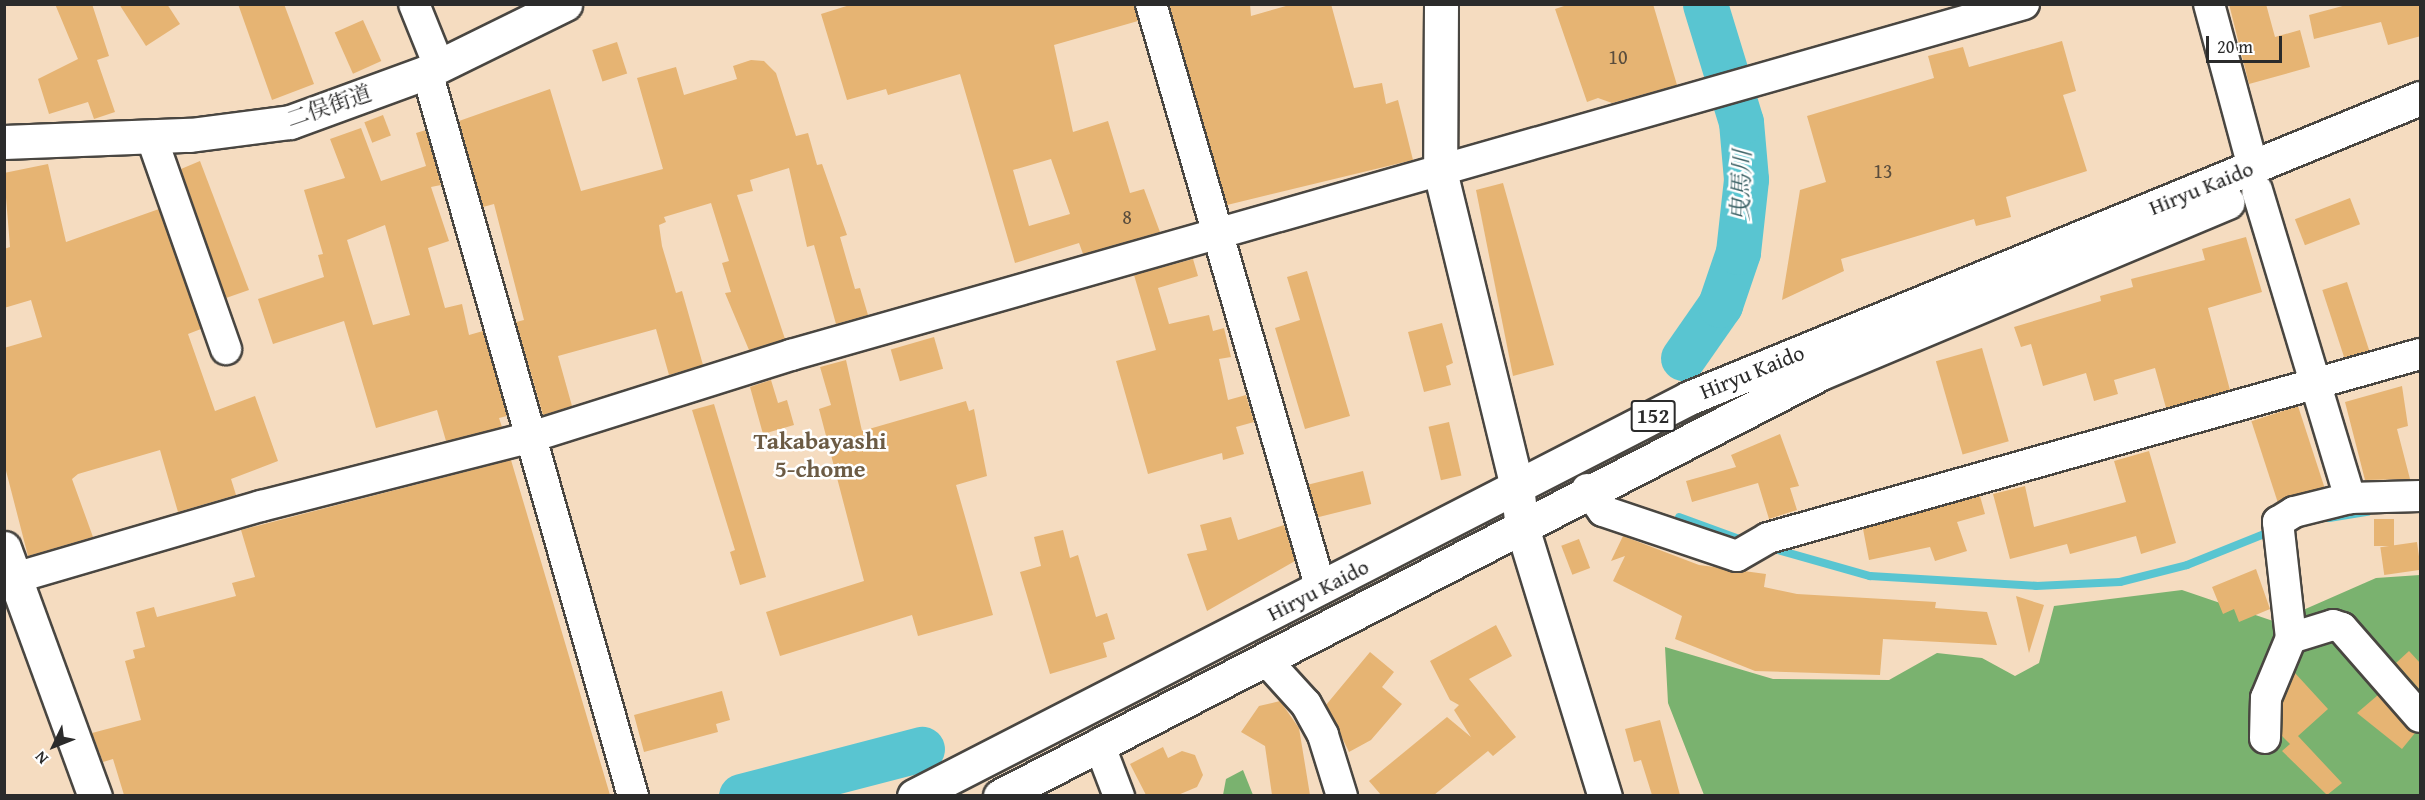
<!DOCTYPE html>
<meta charset="utf-8">
<style>
body{margin:0}
#map{position:relative;width:2425px;height:800px;overflow:hidden;background:#f5dcc0;font-family:"Gentium Book Plus","Noto Serif JP",serif}
div>[style]{position:absolute}
[style*='--x']{left:calc(var(--x)*1px);top:calc(var(--y)*1px);width:calc(var(--w)*1px);rotate:calc(var(--a)*1deg)}
.forest>*{inset:0;background:#7ab26f}
.stream>*{height:8px;margin:-4px;padding:0 4px;transform-origin:4px;border-radius:4px;background:#59c5d1}
.river>*{height:45px;margin:-22.5px;padding:0 22.5px;transform-origin:22.5px;border-radius:22.5px;background:#59c5d1}
.building>*{inset:0;background:#e6b473;transform-origin:0 0}
.roads{filter:drop-shadow(2px 0 #494641) drop-shadow(-2px 0 #494641) drop-shadow(0 2px #494641) drop-shadow(0 -2px #494641)}
.minor>*{height:30px;margin:-15px;padding:0 15px;transform-origin:15px;border-radius:15px;background:#fff}
.tertiary>*{height:33px;margin:-16.5px;padding:0 16.5px;transform-origin:16.5px;border-radius:16.5px;background:#fff}
.secondary>*{height:33px;margin:-16.5px;padding:0 16.5px;transform-origin:16.5px;border-radius:16.5px;background:#fff}
.trunk>*{height:33px;margin:-16.5px;padding:0 16.5px;transform-origin:16.5px;border-radius:16.5px;background:#fff}
span{translate:-50% -50%;white-space:nowrap;text-align:center;line-height:1.15;-webkit-text-stroke:5px #fff;paint-order:stroke}
.number-label{font-size:20px;color:#5a4d3d}
.number-label span{-webkit-text-stroke-width:0}
.shield-label span{padding:2px 4px;background:#fff;border:2px solid;border-radius:4px;-webkit-text-stroke-width:0}
.shield-label{font-size:21px;color:#2b2b2b;font-weight:700}
.street-label{font-size:22px;color:#2b2b2b}
.water-label{font-size:24px;color:#3b6165;font-style:italic}
.neighbourhood-label{font-size:24px;color:#6c5b44;font-weight:700}
.frame{position:absolute;inset:0;border:6px solid #2b2b2b;pointer-events:none}
.north{position:absolute;left:24px;top:716px;width:60px;height:60px;-webkit-text-stroke:4px #fff;paint-order:stroke;rotate:227deg;font-size:16px;font-weight:700;line-height:24px;text-align:center;color:#2b2b2b}
.north::after{content:'';display:block;margin:auto;width:21px;height:27px;background:#2b2b2b;clip-path:polygon(50% 0,100% 100%,50% 72%,0 100%)}
.scale{position:absolute;left:2206px;top:36px;width:76px;height:27px;box-sizing:border-box;border:3px solid #2b2b2b;border-top:0;padding-left:8px;font-size:18px;line-height:21px;white-space:nowrap;color:#2b2b2b;-webkit-text-stroke:4px #fff;paint-order:stroke}
</style>
<div id="map">
<div class="forest">
<div style="clip-path:polygon(2420px 575px,2420px 795px,1704px 795px,1668px 703px,1665px 647px,1773px 679px,1889px 680px,1937px 653px,1982px 658px,2015px 676px,2039px 663px,2054px 606px,2182px 590px,2276px 622px,2376px 578px)"></div>
<div style="clip-path:polygon(1243px 770px,1253px 795px,1223px 795px,1226px 779px)"></div>
</div>
<div class="stream">
<div style="--x:1679;--y:517;--w:70;--a:20"></div>
<div style="--x:2329;--y:518;--w:39;--a:-9"></div>
<div style="--x:1771;--y:548;--w:103;--a:15.8"></div>
<div style="--x:1870;--y:576;--w:166;--a:3.4"></div>
<div style="--x:2036;--y:586;--w:84;--a:-2.7"></div>
<div style="--x:2120;--y:582;--w:69;--a:-14.2"></div>
<div style="--x:2187;--y:565;--w:94;--a:-21.9"></div>
</div>
<div class="river">
<div style="--x:1683;--y:358;--w:65;--a:-55.1"></div>
<div style="--x:1720;--y:305;--w:56;--a:-71.2"></div>
<div style="--x:1738;--y:252;--w:73;--a:-83.7"></div>
<div style="--x:1746;--y:179;--w:57;--a:-95"></div>
<div style="--x:1741;--y:122;--w:123;--a:-107"></div>
<div style="--x:741;--y:796;--w:187;--a:-14.6"></div>
</div>
<div class="building">
<div style="clip-path:polygon(55px 4px,92px 4px,109px 56px,97px 60px,115px 112px,94px 119px,88px 102px,49px 114px,38px 79px,78px 59px)"></div>
<div style="clip-path:polygon(119px 4px,167px 4px,180px 24px,146px 46px)"></div>
<div style="clip-path:polygon(238px 4px,284px 4px,314px 84px,272px 100px)"></div>
<div style="clip-path:polygon(evenodd,853px 4px,1134px 4px,1138px 21px,1054px 45px,1073px 132px,1108px 121px,1130px 193px,1144px 189px,1160px 232px,1083px 254px,1079px 243px,1015px 263px,960px 74px,888px 95px,886px 89px,847px 100px,821px 14px,853px 4px,1051px 159px,1070px 214px,1029px 226px,1013px 170px,1051px 159px)"></div>
<div style="clip-path:polygon(1169px 4px,1250px 4px,1251px 16px,1293px 4px,1331px 4px,1354px 88px,1382px 83px,1386px 104px,1398px 100px,1413px 160px,1227px 205px)"></div>
<div style="clip-path:polygon(1570px 4px,1653px 4px,1677px 85px,1612px 103px,1598px 98px,1587px 102px,1555px 9px)"></div>
<div style="clip-path:polygon(2229px 4px,2266px 4px,2275px 37px,2300px 30px,2310px 67px,2249px 84px)"></div>
<div style="clip-path:polygon(2350px 4px,2421px 4px,2421px 36px,2388px 45px,2381px 22px,2314px 39px,2309px 15px)"></div>
<div style="left:363px;top:20px;width:45px;height:31px;rotate:66deg"></div>
<div style="clip-path:polygon(2062px 41px,2076px 91px,2063px 95px,2087px 171px,2006px 197px,2011px 217px,1976px 226px,1974px 219px,1841px 259px,1844px 271px,1782px 300px,1800px 190px,1826px 182px,1807px 116px,1934px 78px,1928px 56px,1963px 47px,1969px 67px)"></div>
<div style="left:617px;top:42px;width:33px;height:26px;rotate:72deg"></div>
<div style="clip-path:polygon(751px 60px,764px 61px,776px 73px,796px 136px,808px 133px,817px 165px,822px 164px,847px 235px,840px 237px,855px 289px,860px 288px,868px 315px,836px 324px,814px 245px,807px 247px,789px 168px,750px 180px,753px 191px,737px 195px,785px 339px,749px 350px,725px 293px,731px 292px,722px 263px,729px 261px,711px 203px,664px 217px,666px 222px,659px 225px,662px 246px,676px 293px,682px 291px,703px 365px,669px 375px,656px 329px,558px 356px,572px 406px,543px 415px,516px 322px,524px 320px,494px 204px,483px 207px,459px 121px,550px 89px,581px 191px,663px 169px,637px 78px,676px 67px,684px 95px,737px 79px,733px 66px)"></div>
<div style="left:383px;top:115px;width:22px;height:20px;rotate:69deg"></div>
<div style="clip-path:polygon(evenodd,361px 128px,381px 181px,426px 166px,416px 133px,426px 130px,441px 185px,431px 187px,449px 241px,428px 248px,445px 308px,462px 304px,469px 335px,483px 331px,507px 416px,499px 418px,502px 427px,446px 441px,437px 410px,376px 428px,344px 321px,273px 344px,258px 299px,324px 277px,318px 255px,323px 254px,304px 190px,345px 178px,330px 139px,361px 128px,385px 225px,410px 315px,373px 325px,347px 240px,385px 225px)"></div>
<div style="clip-path:polygon(200px 161px,249px 290px,226px 298px,181px 169px)"></div>
<div style="clip-path:polygon(48px 164px,66px 242px,159px 209px,201px 329px,188px 334px,215px 411px,255px 396px,278px 461px,231px 479px,236px 495px,178px 512px,160px 450px,78px 474px,72px 479px,93px 537px,28px 556px,4px 463px,4px 348px,42px 337px,31px 300px,4px 308px,4px 249px,10px 247px,4px 173px)"></div>
<div style="clip-path:polygon(1503px 183px,1554px 365px,1513px 376px,1476px 190px)"></div>
<div style="left:2350px;top:198px;width:28px;height:59px;rotate:69deg"></div>
<div style="clip-path:polygon(2246px 237px,2262px 292px,2208px 308px,2230px 390px,2166px 408px,2155px 368px,2114px 380px,2118px 394px,2094px 401px,2086px 373px,2043px 386px,2031px 344px,2021px 347px,2014px 327px,2101px 301px,2100px 296px,2133px 287px,2131px 279px,2205px 260px,2202px 249px)"></div>
<div style="clip-path:polygon(1193px 259px,1198px 276px,1158px 288px,1169px 324px,1209px 315px,1213px 331px,1224px 328px,1231px 357px,1219px 359px,1228px 400px,1246px 395px,1254px 422px,1236px 427px,1244px 454px,1223px 460px,1222px 453px,1148px 474px,1116px 361px,1156px 350px,1134px 275px)"></div>
<div style="clip-path:polygon(1307px 271px,1350px 416px,1305px 429px,1275px 328px,1300px 320px,1287px 277px)"></div>
<div style="left:2347px;top:282px;width:72px;height:26px;rotate:72deg"></div>
<div style="clip-path:polygon(1442px 323px,1453px 363px,1446px 366px,1451px 385px,1424px 392px,1408px 332px)"></div>
<div style="left:934px;top:337px;width:33px;height:45px;rotate:74deg"></div>
<div style="left:1982px;top:348px;width:97px;height:48px;rotate:74deg"></div>
<div style="clip-path:polygon(846px 360px,862px 431px,966px 401px,969px 411px,974px 409px,987px 476px,956px 485px,993px 615px,918px 636px,912px 615px,780px 656px,766px 612px,864px 581px,819px 409px,831px 405px,820px 367px)"></div>
<div style="clip-path:polygon(771px 380px,778px 403px,787px 400px,794px 425px,763px 434px,750px 387px)"></div>
<div style="clip-path:polygon(2402px 386px,2408px 426px,2397px 429px,2410px 479px,2365px 480px,2345px 402px)"></div>
<div style="clip-path:polygon(714px 404px,766px 577px,740px 585px,730px 552px,735px 550px,692px 410px)"></div>
<div style="left:2298px;top:406px;width:85px;height:49px;rotate:72deg"></div>
<div style="left:1449px;top:422px;width:55px;height:21px;rotate:77deg"></div>
<div style="clip-path:polygon(1780px 434px,1799px 486px,1790px 488px,1797px 510px,1769px 519px,1758px 483px,1692px 502px,1686px 481px,1736px 467px,1731px 455px)"></div>
<div style="clip-path:polygon(2149px 451px,2176px 543px,2141px 554px,2136px 536px,2070px 554px,2067px 544px,2010px 559px,1993px 494px,2025px 486px,2034px 527px,2126px 502px,2114px 461px)"></div>
<div style="clip-path:polygon(511px 460px,610px 795px,124px 795px,113px 759px,103px 762px,92px 733px,141px 720px,125px 661px,135px 658px,133px 650px,145px 647px,136px 612px,154px 607px,157px 617px,236px 596px,232px 583px,255px 577px,241px 530px)"></div>
<div style="left:1363px;top:471px;width:34px;height:57px;rotate:76deg"></div>
<div style="clip-path:polygon(1980px 496px,1985px 514px,1957px 522px,1967px 551px,1935px 561px,1930px 547px,1869px 560px,1863px 529px)"></div>
<div style="clip-path:polygon(1231px 517px,1238px 540px,1284px 525px,1295px 561px,1207px 611px,1187px 554px,1207px 550px,1200px 525px)"></div>
<div style="left:2374px;top:519px;width:20px;height:27px"></div>
<div style="clip-path:polygon(1063px 530px,1070px 558px,1078px 555px,1096px 617px,1107px 613px,1115px 639px,1103px 643px,1107px 657px,1050px 674px,1020px 572px,1041px 566px,1034px 537px)"></div>
<div style="clip-path:polygon(1623px 536px,1699px 565px,1766px 574px,1764px 587px,1797px 594px,1936px 602px,1935px 608px,1987px 612px,1997px 645px,1883px 639px,1880px 675px,1755px 671px,1675px 639px,1682px 616px,1613px 581px,1625px 556px,1611px 561px)"></div>
<div style="left:1579px;top:539px;width:31px;height:19px;rotate:69deg"></div>
<div style="left:2417px;top:542px;width:28px;height:37px;rotate:82deg"></div>
<div style="clip-path:polygon(2256px 569px,2270px 609px,2239px 622px,2234px 609px,2223px 614px,2212px 587px)"></div>
<div style="clip-path:polygon(2016px 596px,2044px 605px,2029px 653px)"></div>
<div style="clip-path:polygon(1496px 625px,1512px 656px,1469px 679px,1516px 737px,1493px 756px,1488px 751px,1434px 795px,1381px 795px,1369px 781px,1447px 717px,1471px 737px,1454px 710px,1459px 705px,1450px 700px,1430px 661px)"></div>
<div style="clip-path:polygon(2409px 651px,2421px 664px,2421px 691px,2396px 663px)"></div>
<div style="clip-path:polygon(1370px 652px,1394px 672px,1382px 687px,1402px 704px,1371px 740px,1349px 752px,1326px 705px)"></div>
<div style="clip-path:polygon(2295px 673px,2328px 709px,2298px 736px,2342px 783px,2327px 795px,2282px 751px,2290px 744px,2282px 736px,2283px 702px)"></div>
<div style="clip-path:polygon(722px 691px,730px 720px,716px 724px,718px 732px,644px 752px,634px 715px)"></div>
<div style="clip-path:polygon(2378px 695px,2415px 733px,2402px 749px,2357px 713px)"></div>
<div style="clip-path:polygon(1280px 701px,1299px 728px,1310px 795px,1272px 795px,1265px 746px,1241px 732px,1259px 706px)"></div>
<div style="clip-path:polygon(1660px 720px,1680px 795px,1652px 795px,1641px 760px,1634px 762px,1625px 729px)"></div>
<div style="clip-path:polygon(1163px 747px,1168px 758px,1182px 751px,1195px 755px,1203px 775px,1197px 787px,1178px 795px,1146px 795px,1130px 764px)"></div>
</div>
<div class="roads">
<div class="minor">
<div style="--x:414;--y:4;--w:67;--a:68"></div>
<div style="--x:1151;--y:4;--w:609;--a:73.8"></div>
<div style="--x:2209;--y:4;--w:169;--a:74.9"></div>
<div style="--x:427;--y:72;--w:753;--a:74.12"></div>
<div style="--x:151;--y:136;--w:226;--a:70.6"></div>
<div style="--x:2257;--y:190;--w:322;--a:73.2"></div>
<div style="--x:1587;--y:489;--w:27;--a:54"></div>
<div style="--x:1603;--y:511;--w:141;--a:18.6"></div>
<div style="--x:1737;--y:556;--w:36;--a:-30"></div>
<div style="--x:1768;--y:538;--w:677;--a:-15.76"></div>
<div style="--x:4;--y:581;--w:268;--a:-16.3"></div>
<div style="--x:261;--y:506;--w:279;--a:-14.3"></div>
<div style="--x:531;--y:437;--w:273;--a:-17.5"></div>
<div style="--x:791;--y:355;--w:1282;--a:-15.89"></div>
<div style="--x:2291;--y:638;--w:44;--a:-17.2"></div>
<div style="--x:2333;--y:625;--w:9;--a:18"></div>
<div style="--x:2342;--y:628;--w:118;--a:48.8"></div>
<div style="--x:1265;--y:659;--w:61;--a:47.7"></div>
<div style="--x:1306;--y:704;--w:35;--a:61"></div>
<div style="--x:1323;--y:735;--w:64;--a:72.7"></div>
<div style="--x:2265;--y:738;--w:40;--a:-88.6"></div>
<div style="--x:2266;--y:698;--w:65;--a:-67.4"></div>
<div style="--x:2291;--y:638;--w:117;--a:-96.4"></div>
<div style="--x:2278;--y:522;--w:19;--a:-32"></div>
<div style="--x:2294;--y:512;--w:58;--a:-14"></div>
<div style="--x:2350;--y:498;--w:70;--a:-1.6"></div>
<div style="--x:1099;--y:744;--w:56;--a:69"></div>
</div>
<div class="tertiary">
<div style="--x:1441;--y:4;--w:167;--a:90.3"></div>
<div style="--x:1440;--y:171;--w:325;--a:76.3"></div>
<div style="--x:1517;--y:487;--w:40;--a:82.9"></div>
<div style="--x:1522;--y:527;--w:282;--a:72.9"></div>
<div style="--x:4;--y:142;--w:186;--a:-2.2"></div>
<div style="--x:190;--y:135;--w:101;--a:-7.4"></div>
<div style="--x:290;--y:122;--w:146;--a:-20.1"></div>
<div style="--x:427;--y:72;--w:154;--a:-26.2"></div>
</div>
<div class="secondary">
<div style="--x:4;--y:548;--w:264;--a:69.9"></div>
</div>
<div class="trunk">
<div style="--x:914;--y:796;--w:871;--a:-27.18"></div>
<div style="--x:1689;--y:398;--w:790;--a:-22.31"></div>
<div style="--x:1000;--y:796;--w:924;--a:-27.26"></div>
<div style="--x:1821;--y:373;--w:441;--a:-22.8"></div>
</div>
</div>
<div class="number-label">
<span style="left:1618px;top:56px">10</span>
<span style="left:1883px;top:170px">13</span>
<span style="left:1127px;top:216px">8</span>
</div>
<div class="shield-label">
<span style="left:1653px;top:416px">152</span>
</div>
<div class="street-label">
<span style="left:329px;top:106px;rotate:-19deg">二俣街道</span>
<span style="left:2201px;top:188px;rotate:-22deg">Hiryu Kaido</span>
<span style="left:1752px;top:372px;rotate:-22deg">Hiryu Kaido</span>
<span style="left:1318px;top:590px;rotate:-27deg">Hiryu Kaido</span>
</div>
<div class="water-label">
<span style="left:1741px;top:186px;rotate:-88deg">曳馬川</span>
</div>
<div class="neighbourhood-label">
<span style="left:820px;top:455px">Takabayashi<br>5-chome</span>
</div>
<div class="frame"></div>
<div class="north">N</div>
<div class="scale">20 m</div>
</div>
